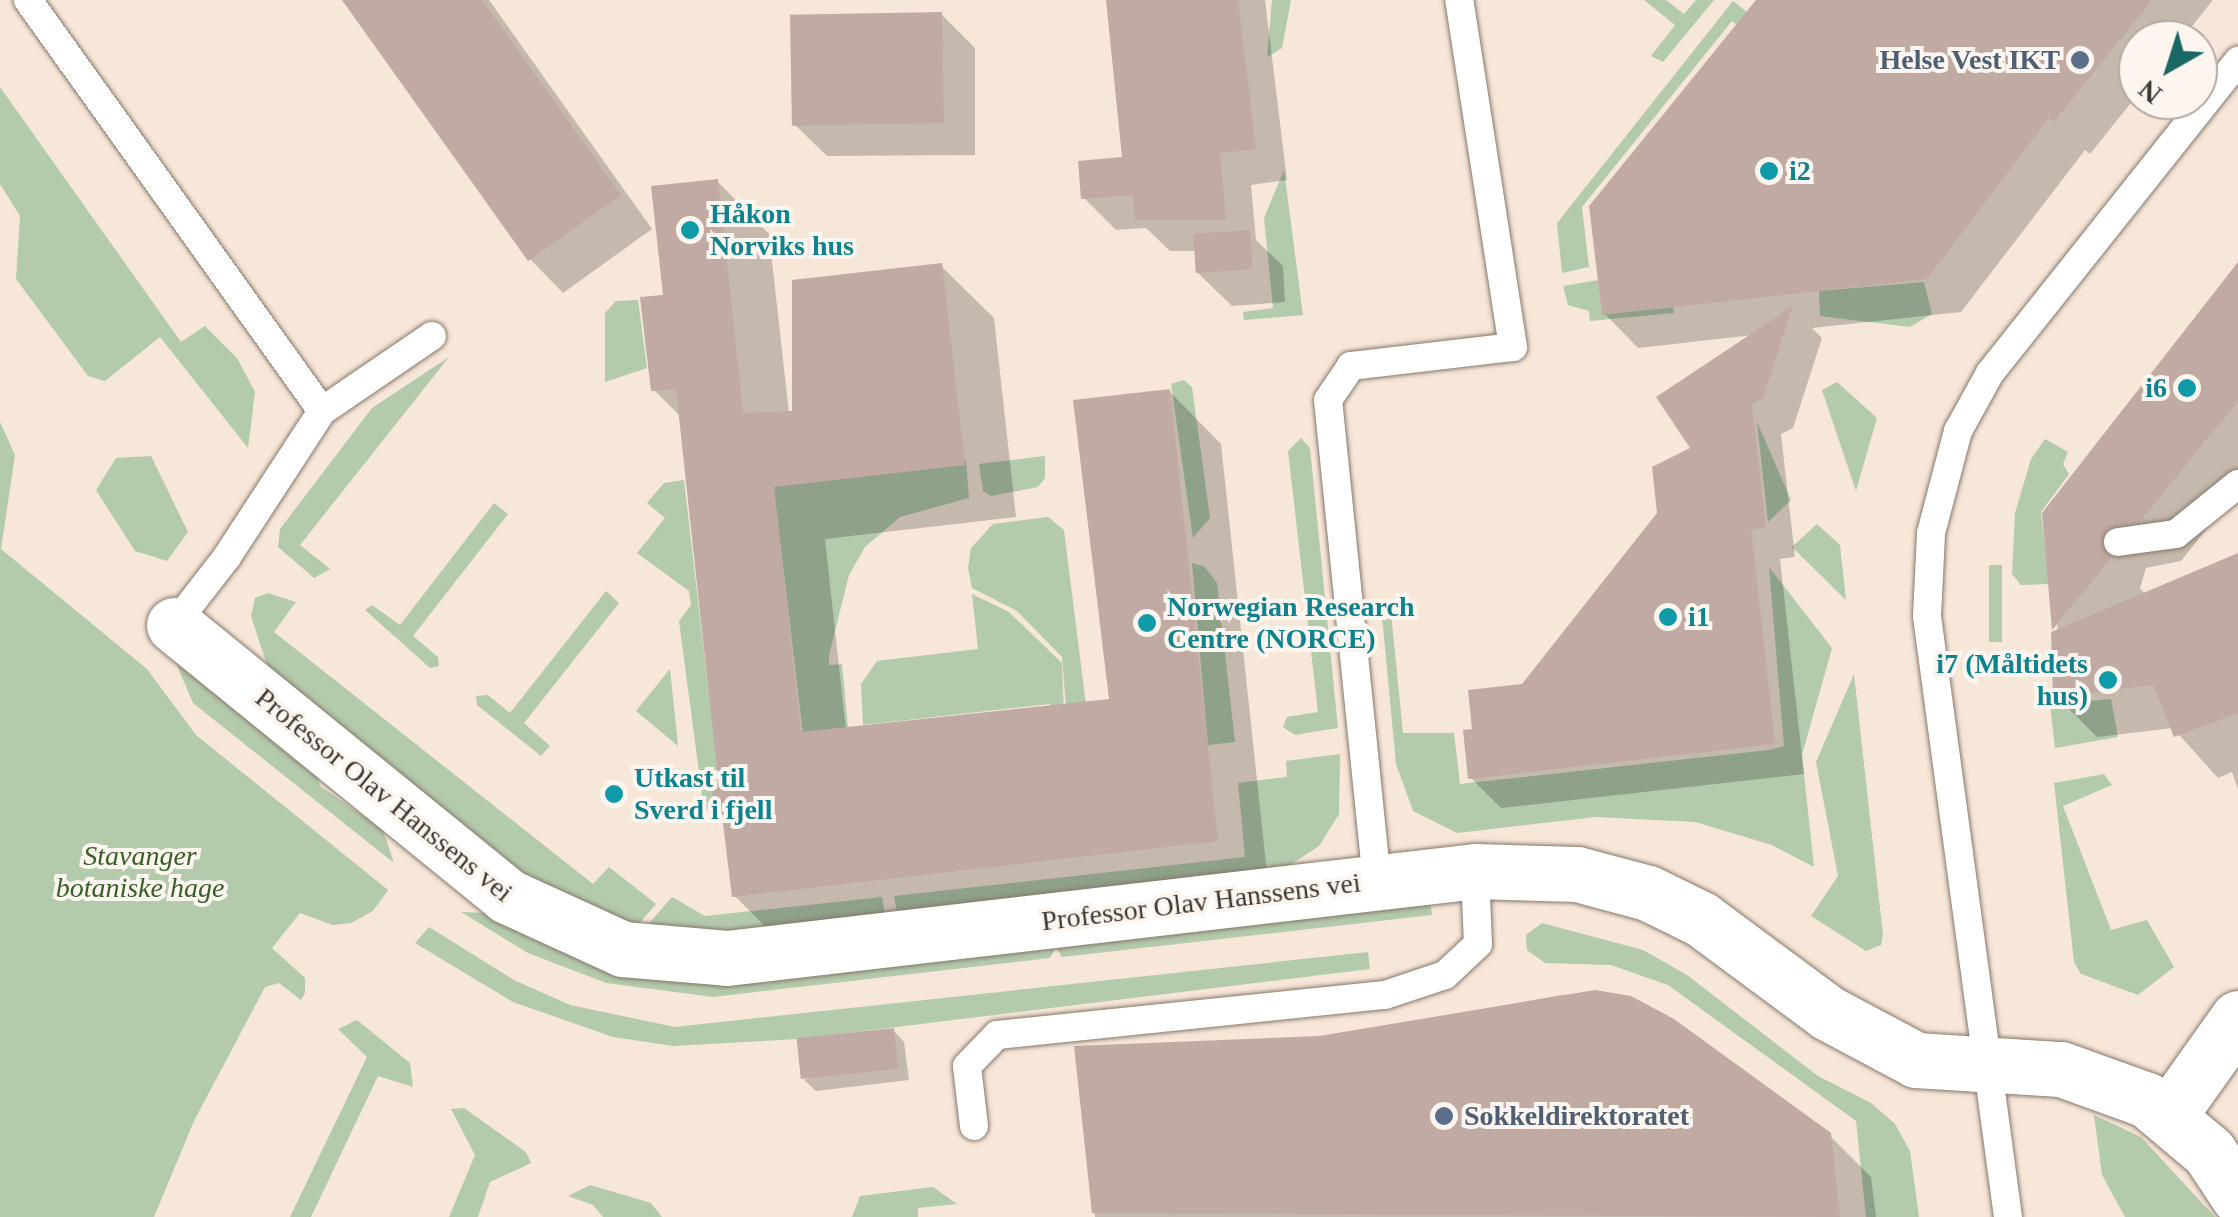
<!DOCTYPE html>
<html>
<head>
<meta charset="utf-8">
<style>
	body { margin:0 }
	#map { position:relative; width:2238px; height:1217px; overflow:hidden; background:#f7e7d8; font-family:"Times New Roman",serif }
	div>[style] { position:absolute }
	.green>* { inset:0; background:#b3caab; transform-origin:0 0 }
	.shadow>* { inset:0; background:#0003 }
	.building>* { inset:0; background:#c0aaa3; transform-origin:0 0 }
	.roads { filter:drop-shadow(0 0 2px #86786b) drop-shadow(0 0 2px #86786b) }
	.service>* { height:28px; margin:-14px; padding:0 14px; transform-origin:14px; border-radius:14px; background:#fff }
	.minor>* { height:55px; margin:-27.5px; padding:0 27.5px; transform-origin:27.5px; border-radius:27.5px; background:#fff }
	.dots>* { width:28px; height:28px; translate:-50% -50%; box-sizing:border-box; border:5px solid #fdf6f0; border-radius:50% }
	span { translate:-50% -50%; white-space:nowrap; text-align:center; line-height:1.15; -webkit-text-stroke:8px #fdf6f0; paint-order:stroke }
	.service-label { font-size:28px; color:#4e5e75; font-weight:700 }
	.right { translate:-100% -50%; text-align:right }
	.left { translate:0 -50%; text-align:left }
	.culture-label { font-size:28px; color:#0d838f; font-weight:700 }
	.street-label { font-size:28px; color:#3e3832 }
	.park-label { font-size:28px; color:#366025; font-style:italic }
	.north { position:absolute; left:2118px; top:20px; width:100px; height:100px; box-sizing:border-box; background:#fdf6f0; border:2px solid #b1aaa4; border-radius:50%; rotate:219deg; font-size:28px; font-weight:700; line-height:40px; text-align:center; color:#3e3832 }
	.north::after { content:''; display:block; margin:auto; width:35px; height:45px; background:#1a6763; clip-path:polygon(50% 0,100% 100%,50% 72%,0 100%) }
</style>
</head>
<body>
<div id="map">
	<div class="green">
		<i style="clip-path:polygon(1272px 0,1291px 0,1282px 48px,1267px 57px)"></i>
		<i style="clip-path:polygon(1644px 0,1666px 0,1684px 14px,1696px 0,1714px 0,1663px 62px,1651px 56px,1675px 25px)"></i>
		<i style="clip-path:polygon(1733px 1px,1832px 80px,1822px 93px,1732px 21px,1582px 207px,1589px 267px,1562px 273px,1557px 223px)"></i>
		<i style="clip-path:polygon(0 87px,181px 342px,205px 326px,237px 358px,255px 392px,248px 448px,160px 337px,105px 381px,88px 376px,16px 279px,20px 216px,0 184px)"></i>
		<i style="clip-path:polygon(1284px 170px,1303px 315px,1244px 320px,1243px 312px,1273px 308px,1264px 218px)"></i>
		<i style="clip-path:polygon(1598px 280px,1602px 314px,1673px 307px,1674px 313px,1590px 321px,1589px 311px,1568px 305px,1563px 286px)"></i>
		<i style="clip-path:polygon(1924px 282px,1932px 314px,1910px 327px,1820px 316px,1819px 291px)"></i>
		<i style="clip-path:polygon(638px 300px,647px 368px,605px 382px,605px 313px,616px 301px)"></i>
		<i style="clip-path:polygon(449px 357px,300px 545px,330px 569px,314px 578px,278px 547px,280px 529px,372px 408px)"></i>
		<i style="clip-path:polygon(1184px 380px,1192px 387px,1210px 518px,1193px 538px,1171px 384px)"></i>
		<i style="clip-path:polygon(1837px 382px,1877px 418px,1856px 491px,1822px 390px)"></i>
		<i style="clip-path:polygon(0 422px,15px 455px,1px 549px,147px 669px,196px 735px,388px 890px,373px 911px,351px 923px,333px 925px,300px 913px,272px 948px,305px 978px,305px 993px,301px 1000px,279px 983px,265px 987px,194px 1121px,154px 1217px,0 1217px)"></i>
		<i style="clip-path:polygon(1757px 422px,1791px 500px,1768px 522px)"></i>
		<i style="clip-path:polygon(1301px 438px,1310px 448px,1338px 728px,1295px 735px,1283px 727px,1287px 717px,1318px 712px,1288px 451px)"></i>
		<i style="clip-path:polygon(2045px 439px,2068px 452px,2063px 464px,2069px 474px,2041px 512px,2049px 584px,2021px 585px,2012px 574px,2015px 513px,2031px 459px)"></i>
		<i style="clip-path:polygon(151px 456px,188px 532px,167px 561px,135px 551px,96px 490px,116px 458px)"></i>
		<i style="clip-path:polygon(1045px 456px,1045px 478px,1038px 487px,991px 496px,983px 491px,979px 464px)"></i>
		<i style="clip-path:polygon(966px 460px,969px 498px,900px 517px,865px 547px,849px 575px,829px 655px,829px 665px,842px 664px,848px 728px,835px 728px,807px 768px,773px 481px)"></i>
		<i style="clip-path:polygon(684px 480px,719px 782px,714px 794px,722px 808px,704px 810px,679px 621px,691px 605px,689px 591px,637px 553px,665px 518px,647px 503px,664px 483px)"></i>
		<i style="clip-path:polygon(494px 503px,508px 514px,413px 636px,438px 657px,439px 666px,430px 668px,365px 610px,372px 605px,400px 625px)"></i>
		<i style="clip-path:polygon(1048px 517px,1064px 530px,1086px 705px,1066px 707px,1062px 657px,1017px 611px,972px 588px,968px 568px,971px 548px,993px 524px)"></i>
		<i style="clip-path:polygon(1817px 524px,1840px 545px,1846px 600px,1792px 547px)"></i>
		<i style="clip-path:polygon(1192px 563px,1205px 567px,1217px 583px,1235px 742px,1208px 745px)"></i>
		<i style="left:1989px;top:565px;width:13px;height:77px"></i>
		<i style="clip-path:polygon(1769px 567px,1832px 648px,1802px 755px,1814px 867px,1772px 845px,1695px 822px,1596px 817px,1457px 833px,1413px 811px,1396px 764px,1382px 616px,1391px 613px,1403px 733px,1454px 733px,1460px 784px,1769px 750px,1784px 746px)"></i>
		<i style="clip-path:polygon(606px 591px,619px 603px,524px 723px,550px 746px,541px 756px,477px 705px,476px 696px,488px 695px,510px 713px)"></i>
		<i style="clip-path:polygon(268px 593px,296px 602px,274px 632px,593px 884px,609px 867px,656px 904px,637px 926px,527px 879px,270px 674px,251px 616px,255px 598px)"></i>
		<i style="clip-path:polygon(972px 594px,1009px 612px,1062px 663px,1064px 715px,1053px 716px,1050px 704px,863px 725px,861px 684px,877px 661px,978px 649px)"></i>
		<i style="clip-path:polygon(176px 663px,318px 775px,320px 786px,383px 830px,394px 863px,193px 703px)"></i>
		<i style="clip-path:polygon(670px 669px,678px 746px,636px 711px)"></i>
		<i style="clip-path:polygon(1854px 674px,1883px 935px,1881px 945px,1866px 951px,1811px 916px,1838px 876px,1816px 762px)"></i>
		<i style="clip-path:polygon(2111px 699px,2118px 737px,2055px 748px,2050px 704px)"></i>
		<i style="clip-path:polygon(1340px 754px,1339px 814px,1319px 846px,1290px 865px,897px 913px,894px 896px,1245px 857px,1238px 783px,1287px 777px,1286px 761px)"></i>
		<i style="clip-path:polygon(2104px 774px,2112px 785px,2063px 806px,2111px 930px,2147px 920px,2174px 967px,2138px 995px,2081px 974px,2074px 962px,2054px 783px)"></i>
		<i style="clip-path:polygon(672px 897px,705px 916px,882px 897px,885px 914px,724px 931px,645px 928px)"></i>
		<i style="clip-path:polygon(1430px 901px,1432px 915px,1062px 957px,1056px 947px,1050px 958px,713px 997px,606px 983px,528px 953px,461px 912px,487px 913px,601px 966px)"></i>
		<i style="clip-path:polygon(1542px 923px,1643px 950px,1687px 975px,1818px 1076px,1871px 1103px,1895px 1124px,1910px 1151px,1919px 1217px,1866px 1217px,1856px 1121px,1668px 985px,1611px 965px,1545px 963px,1527px 950px,1526px 935px)"></i>
		<i style="clip-path:polygon(429px 927px,514px 980px,570px 1005px,675px 1027px,1368px 952px,1370px 969px,798px 1039px,673px 1046px,613px 1037px,513px 1002px,415px 943px)"></i>
		<i style="clip-path:polygon(357px 1020px,410px 1063px,413px 1087px,378px 1076px,311px 1217px,290px 1217px,367px 1057px,338px 1029px)"></i>
		<i style="clip-path:polygon(464px 1108px,526px 1152px,531px 1163px,490px 1182px,478px 1217px,449px 1217px,475px 1155px,451px 1109px)"></i>
		<i style="clip-path:polygon(2094px 1115px,2141px 1137px,2215px 1217px,2125px 1217px,2102px 1175px)"></i>
		<i style="clip-path:polygon(590px 1185px,651px 1203px,662px 1217px,603px 1217px,593px 1205px,568px 1196px)"></i>
		<i style="clip-path:polygon(933px 1187px,957px 1204px,918px 1208px,918px 1217px,852px 1217px,860px 1196px)"></i>
	</div>
	<div class="shadow">
		<i style="clip-path:polygon(345px 0,489px 0,652px 229px,563px 293px,530px 259px)"></i>
		<i style="clip-path:polygon(1107px 0,1265px 0,1287px 180px,1251px 185px,1256px 240px,1283px 266px,1285px 302px,1232px 306px,1198px 273px,1197px 251px,1170px 251px,1146px 228px,1116px 230px,1084px 198px,1125px 160px)"></i>
		<i style="clip-path:polygon(1759px 0,2213px 0,2181px 40px,2138px 40px,2138px 94px,2090px 154px,2085px 150px,1961px 312px,1812px 328px,1822px 338px,1793px 428px,1781px 434px,1795px 557px,1780px 559px,1804px 774px,1501px 808px,1471px 778px,1475px 731px,1523px 686px,1660px 514px,1754px 335px,1638px 348px,1604px 313px)"></i>
		<i style="clip-path:polygon(941px 14px,975px 48px,975px 155px,827px 156px,793px 123px)"></i>
		<i style="clip-path:polygon(717px 181px,769px 234px,789px 413px,941px 266px,994px 318px,1016px 517px,825px 539px,846px 730px,1112px 701px,1169px 391px,1221px 444px,1269px 892px,786px 948px,734px 895px,681px 417px,654px 390px,666px 297px)"></i>
		<i style="clip-path:polygon(2238px 269px,2238px 490px,2181px 561px,2146px 568px,2140px 588px,2146px 595px,2238px 555px,2238px 789px,2232px 772px,2218px 778px,2173px 728px,2097px 737px,2056px 696px,2058px 632px,2045px 513px)"></i>
		<i style="clip-path:polygon(1613px 994px,1829px 1135px,1871px 1177px,1876px 1217px,1095px 1217px,1077px 1049px,1320px 1038px,1562px 995px)"></i>
		<i style="clip-path:polygon(893px 1030px,904px 1042px,909px 1080px,816px 1091px,804px 1080px)"></i>
	</div>
	<div class="building">
		<i style="clip-path:polygon(342px 0,482px 0,621px 195px,528px 261px)"></i>
		<i style="clip-path:polygon(1106px 0,1238px 0,1256px 149px,1220px 153px,1226px 220px,1135px 220px,1133px 195px,1081px 199px,1078px 161px,1122px 157px)"></i>
		<i style="clip-path:polygon(1756px 0,2152px 0,2054px 122px,2049px 118px,1927px 279px,1602px 315px,1589px 206px)"></i>
		<i style="left:942px;top:12px;width:111px;height:152px;rotate:89deg"></i>
		<i style="clip-path:polygon(718px 179px,743px 413px,792px 411px,792px 280px,942px 263px,965px 465px,774px 487px,801px 732px,1109px 699px,1073px 400px,1170px 389px,1218px 841px,732px 897px,721px 807px,712px 794px,718px 780px,676px 389px,651px 391px,640px 297px,663px 295px,651px 186px)"></i>
		<i style="left:1250px;top:230px;width:39px;height:57px;rotate:86deg"></i>
		<i style="clip-path:polygon(2238px 262px,2238px 401px,2140px 521px,2107px 529px,2101px 545px,2111px 558px,2052px 630px,2042px 513px)"></i>
		<i style="clip-path:polygon(1793px 306px,1763px 398px,1752px 404px,1766px 527px,1751px 530px,1775px 744px,1468px 779px,1463px 730px,1472px 729px,1468px 690px,1522px 684px,1657px 513px,1652px 467px,1690px 448px,1656px 397px)"></i>
		<i style="clip-path:polygon(2238px 553px,2238px 713px,2174px 737px,2153px 685px,2053px 697px,2051px 632px)"></i>
		<i style="clip-path:polygon(1595px 990px,1631px 996px,1674px 1019px,1831px 1133px,1840px 1217px,1092px 1213px,1074px 1046px,1319px 1036px)"></i>
		<i style="left:894px;top:1028px;width:41px;height:98px;rotate:84deg"></i>
	</div>
	<div class="roads">
		<div class="service">
			<i style="left:28px;top:0;width:505px;rotate:54.42deg"></i>
			<i style="left:322px;top:411px;width:174px;rotate:123.1deg"></i>
			<i style="left:227px;top:557px;width:86px;rotate:127.9deg"></i>
			<i style="left:322px;top:411px;width:133px;rotate:-34.3deg"></i>
			<i style="left:2118px;top:542px;width:59px;rotate:-7.9deg"></i>
			<i style="left:2176px;top:534px;width:80px;rotate:-38.9deg"></i>
			<i style="left:1377px;top:882px;width:484px;rotate:-95.8deg"></i>
			<i style="left:1328px;top:400px;width:41px;rotate:-55.9deg"></i>
			<i style="left:1351px;top:366px;width:163px;rotate:-6.7deg"></i>
			<i style="left:1513px;top:347px;width:351px;rotate:-98.8deg"></i>
			<i style="left:974px;top:1126px;width:60px;rotate:-96.7deg"></i>
			<i style="left:967px;top:1066px;width:43px;rotate:-45.9deg"></i>
			<i style="left:997px;top:1035px;width:390px;rotate:-5.9deg"></i>
			<i style="left:1385px;top:995px;width:63px;rotate:-18.4deg"></i>
			<i style="left:1445px;top:975px;width:45px;rotate:-43.2deg"></i>
			<i style="left:1478px;top:944px;width:73px;rotate:-92.4deg"></i>
			<i style="left:2008px;top:1217px;width:606px;rotate:-97.68deg"></i>
			<i style="left:1927px;top:616px;width:83px;rotate:-87.2deg"></i>
			<i style="left:1931px;top:533px;width:106px;rotate:-75.2deg"></i>
			<i style="left:1958px;top:431px;width:66px;rotate:-61.1deg"></i>
			<i style="left:1990px;top:373px;width:399px;rotate:-51.5deg"></i>
		</div>
		<div class="minor">
			<i style="left:174px;top:625px;width:429px;rotate:39.1deg"></i>
			<i style="left:507px;top:896px;width:128px;rotate:24.6deg"></i>
			<i style="left:623px;top:949px;width:104px;rotate:4.9deg"></i>
			<i style="left:727px;top:958px;width:753px;rotate:-6.63deg"></i>
			<i style="left:1475px;top:871px;width:102px;rotate:1.7deg"></i>
			<i style="left:1577px;top:874px;width:73px;rotate:15deg"></i>
			<i style="left:1648px;top:893px;width:59px;rotate:26.1deg"></i>
			<i style="left:1701px;top:919px;width:158px;rotate:36.5deg"></i>
			<i style="left:1828px;top:1013px;width:100px;rotate:28.1deg"></i>
			<i style="left:1916px;top:1060px;width:145px;rotate:3.6deg"></i>
			<i style="left:2061px;top:1069px;width:91px;rotate:19.8deg"></i>
			<i style="left:2147px;top:1100px;width:81px;rotate:40deg"></i>
			<i style="left:2209px;top:1152px;width:53px;rotate:56.6deg"></i>
			<i style="left:2169px;top:1115px;width:119px;rotate:-54.6deg"></i>
		</div>
	</div>
	<div class="dots">
		<i style="left:2080px;top:60px;background:#5c6f8a"></i>
		<i style="left:1769px;top:171px;background:#0f9aa8"></i>
		<i style="left:690px;top:230px;background:#0f9aa8"></i>
		<i style="left:2187px;top:388px;background:#0f9aa8"></i>
		<i style="left:1668px;top:617px;background:#0f9aa8"></i>
		<i style="left:1147px;top:623px;background:#0f9aa8"></i>
		<i style="left:2108px;top:680px;background:#0f9aa8"></i>
		<i style="left:614px;top:794px;background:#0f9aa8"></i>
		<i style="left:1444px;top:1116px;background:#5c6f8a"></i>
	</div>
	<div class="service-label">
		<span class="right" style="left:2060px;top:60px">Helse Vest IKT</span>
		<span class="left" style="left:1464px;top:1116px">Sokkeldirektoratet</span>
	</div>
	<div class="culture-label">
		<span class="left" style="left:1789px;top:171px">i2</span>
		<span class="left" style="left:710px;top:230px">Håkon<br>Norviks hus</span>
		<span class="right" style="left:2167px;top:388px">i6</span>
		<span class="left" style="left:1167px;top:623px">Norwegian Research<br>Centre (NORCE)</span>
		<span class="left" style="left:1688px;top:617px">i1</span>
		<span class="right" style="left:2088px;top:680px">i7 (Måltidets<br>hus)</span>
		<span class="left" style="left:634px;top:794px">Utkast til<br>Sverd i fjell</span>
	</div>
	<div class="street-label">
		<span style="left:384px;top:795px;rotate:39deg">Professor Olav Hanssens vei</span>
		<span style="left:1201px;top:902px;rotate:-7deg">Professor Olav Hanssens vei</span>
	</div>
	<div class="park-label">
		<span style="left:140px;top:872px">Stavanger<br>botaniske hage</span>
	</div>
	<div class="north">N</div>
</div>
</body>
</html>
